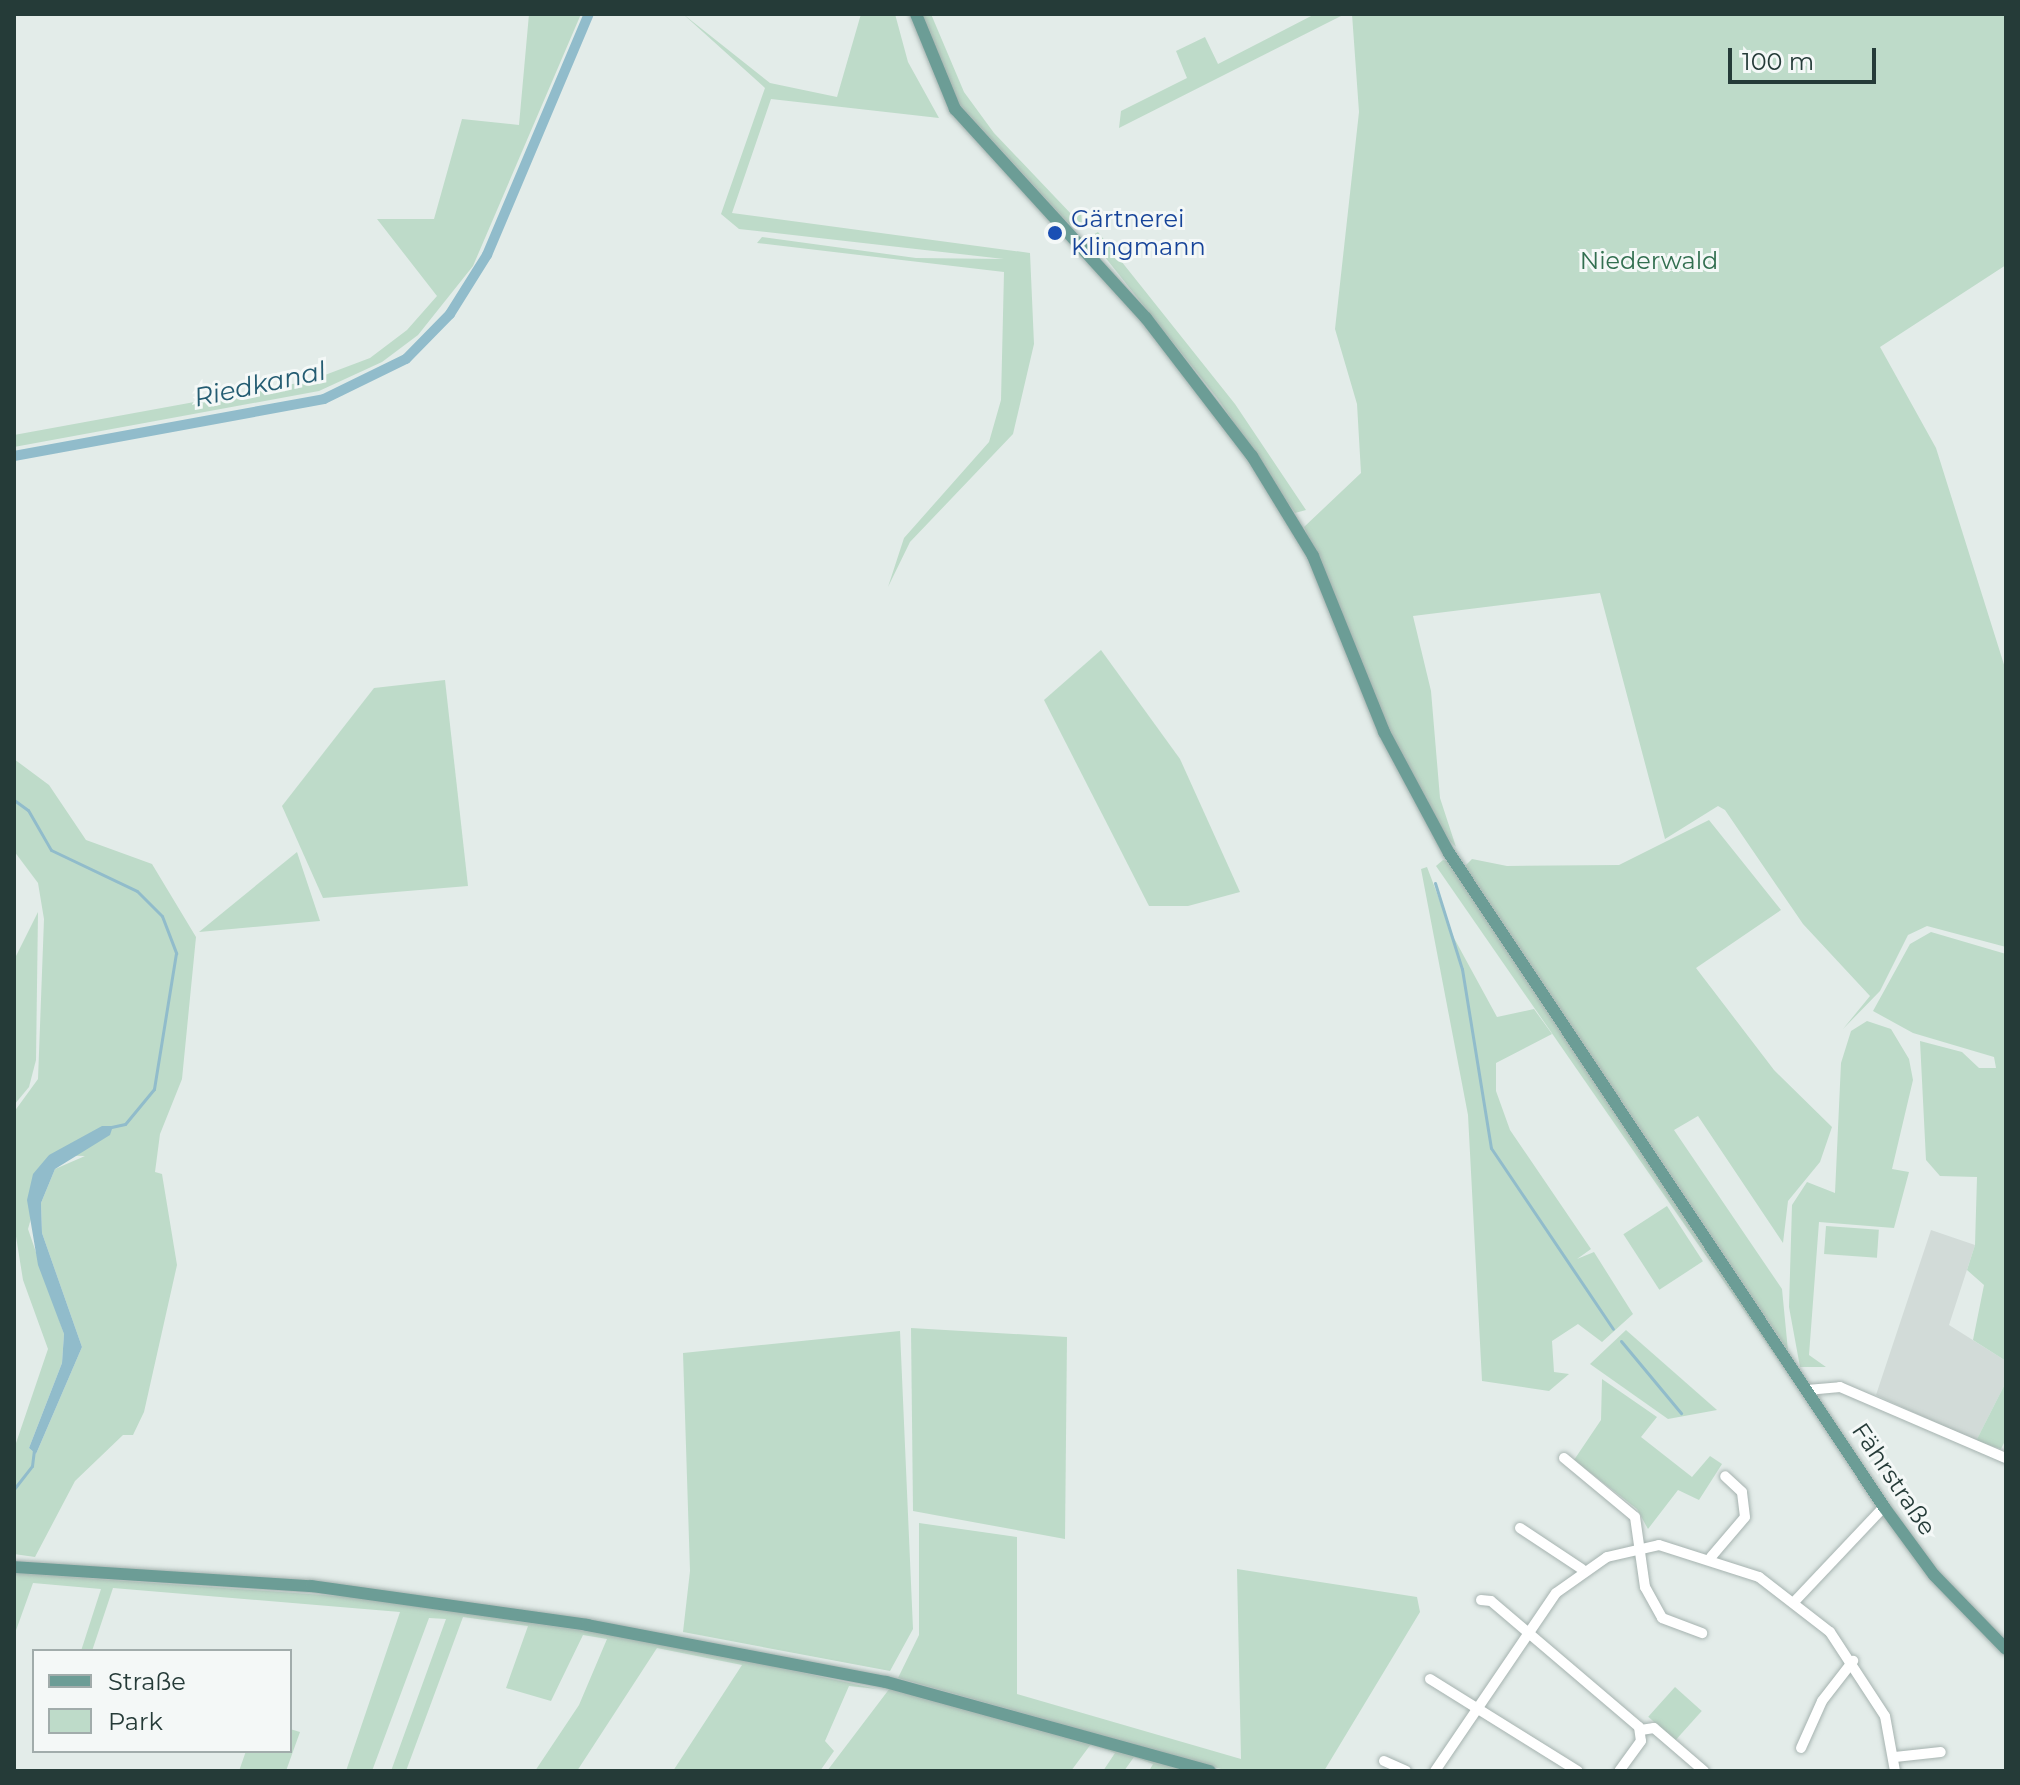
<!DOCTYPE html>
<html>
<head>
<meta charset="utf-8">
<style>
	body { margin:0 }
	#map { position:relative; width:2020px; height:1785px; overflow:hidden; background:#e3ece9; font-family:Montserrat,sans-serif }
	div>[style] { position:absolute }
	.built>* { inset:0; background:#d2dbd8 }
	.green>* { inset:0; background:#bedbc9; transform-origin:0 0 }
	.water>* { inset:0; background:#91bccb }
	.stream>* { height:3px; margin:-1.5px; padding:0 1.5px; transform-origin:1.5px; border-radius:1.5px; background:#91bccb }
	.canal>* { height:10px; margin:-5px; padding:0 5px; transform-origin:5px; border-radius:5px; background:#91bccb }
	.roads { filter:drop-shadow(0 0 2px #a6b3b0) drop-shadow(0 0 2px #a6b3b0) }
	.minor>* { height:10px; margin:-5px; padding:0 5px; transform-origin:5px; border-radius:5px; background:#fff }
	.major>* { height:12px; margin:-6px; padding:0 6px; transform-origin:6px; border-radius:6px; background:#6c9d96 }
	.dots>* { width:22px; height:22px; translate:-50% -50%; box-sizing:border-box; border:4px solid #f4f8f7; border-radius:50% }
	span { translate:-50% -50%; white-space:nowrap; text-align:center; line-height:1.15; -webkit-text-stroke:6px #f4f8f7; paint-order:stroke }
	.transit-label { font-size:24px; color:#164399 }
	.left { translate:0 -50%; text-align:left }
	.park-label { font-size:24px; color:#326f50 }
	.street-label { font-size:24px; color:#253b38 }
	.water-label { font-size:26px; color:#245c72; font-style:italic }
	.frame { position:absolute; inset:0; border:16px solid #253b38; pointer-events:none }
	.legend { position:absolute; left:32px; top:1649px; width:260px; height:104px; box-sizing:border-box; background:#f4f8f7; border:2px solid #a1acab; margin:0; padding:10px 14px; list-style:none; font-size:24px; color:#253b38 }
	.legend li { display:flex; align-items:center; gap:16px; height:40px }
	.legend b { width:40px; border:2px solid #a1acab }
	.scale { position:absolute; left:1728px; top:48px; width:148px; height:36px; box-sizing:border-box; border:4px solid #253b38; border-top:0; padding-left:10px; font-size:24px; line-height:28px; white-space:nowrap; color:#253b38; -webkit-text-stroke:6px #f4f8f7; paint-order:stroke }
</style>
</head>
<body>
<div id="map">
	<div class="built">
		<i style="clip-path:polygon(1931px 1230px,1975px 1245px,1949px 1325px,2006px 1361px,2006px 1382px,1976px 1441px,1876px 1395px)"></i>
	</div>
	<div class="green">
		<i style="clip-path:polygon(529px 14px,581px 14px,473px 266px,418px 335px,382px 362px,319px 391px,14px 447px,14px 435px,309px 381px,370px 358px,407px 330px,437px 296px,377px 219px,434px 219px,462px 119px,519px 125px)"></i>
		<i style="clip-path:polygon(683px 14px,770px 83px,837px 97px,861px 14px,895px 14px,908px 62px,939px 118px,771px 99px,732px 213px,1030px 253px,1034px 344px,1013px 434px,910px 542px,888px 587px,904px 538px,989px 442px,1001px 400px,1004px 272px,757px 243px,762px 237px,916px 258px,1004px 259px,739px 229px,721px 214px,765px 88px)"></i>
		<i style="clip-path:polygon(920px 14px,931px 14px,964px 92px,994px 133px,1074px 217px,1081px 211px,1082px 224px,1070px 225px,960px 105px)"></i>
		<i style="clip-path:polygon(1315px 14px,1343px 15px,1119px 128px,1121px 111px,1187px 78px,1176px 51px,1205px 37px,1218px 64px)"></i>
		<i style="clip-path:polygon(1352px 14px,2006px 14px,2006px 265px,1880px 347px,1936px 448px,2006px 671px,2006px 947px,1927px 926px,1908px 935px,1880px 991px,1843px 1029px,1870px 996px,1803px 924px,1725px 810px,1718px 806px,1665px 839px,1600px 593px,1413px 616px,1431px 691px,1440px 798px,1456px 847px,1450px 841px,1402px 762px,1304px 527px,1361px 473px,1357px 404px,1335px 329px,1359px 112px)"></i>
		<i style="clip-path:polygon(1098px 232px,1235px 404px,1306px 510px,1295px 513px,1218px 399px,1089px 237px)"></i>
		<i style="clip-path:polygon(1101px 650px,1180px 759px,1240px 892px,1188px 906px,1149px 906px,1044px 700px)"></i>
		<i style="clip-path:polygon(445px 680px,468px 886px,323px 898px,282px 806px,374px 688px)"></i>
		<i style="clip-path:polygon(evenodd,14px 759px,49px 785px,86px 840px,152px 864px,196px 937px,182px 1079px,160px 1134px,155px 1172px,162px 1174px,177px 1265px,144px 1412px,133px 1435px,123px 1435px,75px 1481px,35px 1557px,14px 1554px,14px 1449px,48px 1349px,23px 1280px,14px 1224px,14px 1112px,38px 1079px,44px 919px,38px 883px,14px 851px,14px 759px,49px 1155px,85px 1156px,55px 1169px,41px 1203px,42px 1233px,82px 1347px,36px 1454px,29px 1448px,62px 1363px,64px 1334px,28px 1229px,49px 1155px)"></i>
		<i style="clip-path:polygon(1709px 820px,1781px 910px,1696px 968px,1774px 1070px,1832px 1127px,1820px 1162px,1788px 1201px,1783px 1243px,1698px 1116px,1674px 1130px,1782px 1289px,1788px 1351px,1465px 866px,1472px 859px,1507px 866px,1619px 865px)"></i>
		<i style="clip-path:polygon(297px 852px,320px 921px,199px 932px)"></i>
		<i style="clip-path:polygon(1443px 860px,1447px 861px,1797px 1387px,1436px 866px)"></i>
		<i style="clip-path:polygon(1427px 867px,1454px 938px,1497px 1017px,1534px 1009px,1552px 1034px,1496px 1063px,1496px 1091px,1510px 1130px,1591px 1249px,1577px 1259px,1594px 1252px,1633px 1314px,1602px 1342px,1578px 1324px,1552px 1341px,1554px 1372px,1569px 1374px,1549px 1391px,1482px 1381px,1468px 1115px,1421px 869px)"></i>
		<i style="clip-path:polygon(38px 912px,36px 1060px,29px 1087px,14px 1105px,14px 960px)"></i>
		<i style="clip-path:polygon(1931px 932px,2006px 954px,2006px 1361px,1973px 1340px,1984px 1285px,1967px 1270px,1975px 1245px,1977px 1177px,1940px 1176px,1926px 1160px,1920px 1041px,1962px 1052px,1979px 1068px,1996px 1068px,1994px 1057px,1913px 1033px,1873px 1011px,1910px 944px)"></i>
		<i style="clip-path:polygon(1867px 1021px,1891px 1029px,1909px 1059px,1913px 1080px,1892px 1169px,1909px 1172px,1894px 1228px,1819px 1222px,1809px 1355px,1826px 1367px,1800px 1367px,1789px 1307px,1792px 1205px,1807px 1182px,1835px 1193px,1841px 1063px,1851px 1031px)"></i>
		<i style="left:1667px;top:1206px;width:66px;height:52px;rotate:57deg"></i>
		<i style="left:1826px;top:1226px;width:53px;height:28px;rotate:4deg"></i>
		<i style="clip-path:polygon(911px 1328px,1067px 1337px,1065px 1539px,913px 1511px)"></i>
		<i style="clip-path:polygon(1626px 1330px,1717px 1410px,1668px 1419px,1590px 1364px)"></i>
		<i style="clip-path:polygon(900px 1331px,913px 1629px,890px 1671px,683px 1632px,690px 1571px,683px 1353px)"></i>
		<i style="clip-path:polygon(1602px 1379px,1657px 1417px,1641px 1437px,1692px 1477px,1710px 1456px,1722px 1464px,1699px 1500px,1678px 1490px,1648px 1529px,1637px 1509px,1574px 1460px,1601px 1420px)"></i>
		<i style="clip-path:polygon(2006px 1382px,2006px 1439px,2001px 1449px,1976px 1441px)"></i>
		<i style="clip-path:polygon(919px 1523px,1017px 1537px,1017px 1694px,1241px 1759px,1237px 1569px,1417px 1597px,1420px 1612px,1324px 1771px,1228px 1771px,898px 1678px,919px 1635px)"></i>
		<i style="clip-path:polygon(14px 1573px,351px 1597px,662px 1642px,877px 1689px,849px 1686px,825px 1741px,834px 1751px,820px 1771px,673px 1771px,742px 1665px,657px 1648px,577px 1771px,535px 1771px,579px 1705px,607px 1639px,583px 1635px,551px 1701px,506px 1688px,528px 1626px,463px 1617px,406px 1771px,391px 1771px,446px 1619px,429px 1618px,372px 1771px,346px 1771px,400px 1612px,113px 1588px,92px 1651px,81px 1651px,101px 1589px,33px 1583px,14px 1636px)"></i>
		<i style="left:1675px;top:1687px;width:36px;height:40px;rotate:42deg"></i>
		<i style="clip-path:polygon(890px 1688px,1193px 1771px,1149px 1771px,1153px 1764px,1134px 1757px,1124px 1771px,1103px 1771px,1115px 1753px,1091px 1744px,1071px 1771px,827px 1771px)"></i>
		<i style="clip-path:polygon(290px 1729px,300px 1732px,286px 1771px,239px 1771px,246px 1751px,290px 1751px)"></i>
	</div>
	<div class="water">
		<i style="clip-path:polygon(102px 1126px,113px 1126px,110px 1135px,55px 1169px,41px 1203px,42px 1233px,82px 1347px,36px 1454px,29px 1448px,62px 1363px,64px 1334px,38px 1265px,27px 1200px,33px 1174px,49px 1155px)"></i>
	</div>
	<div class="stream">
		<i style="left:14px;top:800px;width:17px;rotate:36deg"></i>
		<i style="left:28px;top:810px;width:46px;rotate:60.1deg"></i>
		<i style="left:51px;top:850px;width:95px;rotate:25.5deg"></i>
		<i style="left:137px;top:891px;width:35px;rotate:45deg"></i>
		<i style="left:162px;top:916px;width:40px;rotate:69deg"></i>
		<i style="left:176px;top:953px;width:138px;rotate:99.2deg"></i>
		<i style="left:154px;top:1089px;width:45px;rotate:129.6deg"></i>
		<i style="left:125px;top:1124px;width:14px;rotate:168deg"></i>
		<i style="left:1435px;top:883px;width:90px;rotate:72.6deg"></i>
		<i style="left:1462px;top:969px;width:181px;rotate:80.8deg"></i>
		<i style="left:1491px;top:1148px;width:218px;rotate:56deg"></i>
		<i style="left:1621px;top:1341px;width:94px;rotate:50.2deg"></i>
		<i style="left:14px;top:1489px;width:29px;rotate:-52deg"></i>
		<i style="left:32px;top:1466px;width:16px;rotate:-83deg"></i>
	</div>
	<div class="canal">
		<i style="left:14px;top:456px;width:315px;rotate:-10.4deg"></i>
		<i style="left:324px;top:399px;width:91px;rotate:-26deg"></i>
		<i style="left:406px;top:359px;width:63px;rotate:-45.6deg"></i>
		<i style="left:450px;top:314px;width:70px;rotate:-57.9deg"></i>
		<i style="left:487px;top:255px;width:262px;rotate:-67.1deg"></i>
	</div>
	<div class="roads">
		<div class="minor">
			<i style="left:1807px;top:1390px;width:33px;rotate:-5deg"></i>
			<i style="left:1840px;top:1387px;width:181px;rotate:23.2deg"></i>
			<i style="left:1564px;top:1458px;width:92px;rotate:39.7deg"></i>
			<i style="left:1635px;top:1517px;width:71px;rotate:81.9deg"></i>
			<i style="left:1645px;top:1587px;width:35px;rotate:61deg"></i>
			<i style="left:1662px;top:1618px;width:43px;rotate:20.6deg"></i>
			<i style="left:1520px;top:1528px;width:74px;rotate:33.5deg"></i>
			<i style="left:1711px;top:1557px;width:52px;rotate:-49.6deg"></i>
			<i style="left:1745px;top:1517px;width:25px;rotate:-97deg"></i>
			<i style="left:1742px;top:1492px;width:23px;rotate:-137deg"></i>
			<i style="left:1481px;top:1600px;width:10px;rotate:6deg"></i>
			<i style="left:1491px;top:1601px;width:194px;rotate:40.4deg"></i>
			<i style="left:1639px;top:1727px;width:14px;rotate:82deg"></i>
			<i style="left:1641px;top:1741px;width:37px;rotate:126deg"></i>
			<i style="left:1795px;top:1601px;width:129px;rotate:-46.6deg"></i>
			<i style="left:1430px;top:1679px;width:174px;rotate:31.9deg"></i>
			<i style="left:1641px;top:1730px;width:13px;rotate:-9deg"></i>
			<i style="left:1654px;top:1728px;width:66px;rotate:40.7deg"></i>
			<i style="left:1801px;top:1748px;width:51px;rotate:-65.9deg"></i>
			<i style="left:1822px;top:1701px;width:51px;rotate:-52.2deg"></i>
			<i style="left:1895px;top:1757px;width:46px;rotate:-6.2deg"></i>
			<i style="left:1384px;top:1761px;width:24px;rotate:24deg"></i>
			<i style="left:1435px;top:1771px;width:215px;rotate:-55.8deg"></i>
			<i style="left:1556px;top:1593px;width:62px;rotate:-35.2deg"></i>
			<i style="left:1607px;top:1557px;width:53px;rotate:-13deg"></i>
			<i style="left:1659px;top:1545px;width:105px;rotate:17.7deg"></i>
			<i style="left:1759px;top:1577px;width:90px;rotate:37.8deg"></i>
			<i style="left:1830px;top:1632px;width:100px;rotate:56.8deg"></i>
			<i style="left:1885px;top:1716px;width:56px;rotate:79.7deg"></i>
		</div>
		<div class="major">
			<i style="left:916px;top:14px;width:103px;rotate:67.7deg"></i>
			<i style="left:955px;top:109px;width:283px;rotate:47.6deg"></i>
			<i style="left:1146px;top:318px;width:174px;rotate:52.5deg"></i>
			<i style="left:1252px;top:456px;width:117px;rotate:58.6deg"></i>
			<i style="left:1313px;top:556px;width:190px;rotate:68deg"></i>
			<i style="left:1384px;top:732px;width:137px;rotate:61.8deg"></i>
			<i style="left:1449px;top:853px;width:785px;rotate:56.37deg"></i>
			<i style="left:1884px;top:1507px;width:84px;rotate:53.7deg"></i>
			<i style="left:1934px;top:1575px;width:103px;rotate:45.8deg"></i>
			<i style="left:14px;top:1567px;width:298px;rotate:3.7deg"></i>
			<i style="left:311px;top:1586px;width:279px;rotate:8deg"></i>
			<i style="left:587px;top:1625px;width:304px;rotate:10.8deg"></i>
			<i style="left:886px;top:1682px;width:336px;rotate:15.4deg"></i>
		</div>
	</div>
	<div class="dots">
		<i style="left:1055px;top:233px;background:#1a4fb4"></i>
	</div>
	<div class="transit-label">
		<span class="left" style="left:1071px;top:233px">Gärtnerei<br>Klingmann</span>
	</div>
	<div class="park-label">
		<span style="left:1649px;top:261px">Niederwald</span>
	</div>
	<div class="street-label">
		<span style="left:1894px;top:1479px;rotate:56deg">Fährstraße</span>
	</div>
	<div class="water-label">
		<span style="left:260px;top:385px;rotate:-12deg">Riedkanal</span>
	</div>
	<div class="frame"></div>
	<ul class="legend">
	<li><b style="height:10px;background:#6c9d96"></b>Straße</li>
	<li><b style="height:22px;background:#bedbc9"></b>Park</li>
	</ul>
	<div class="scale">100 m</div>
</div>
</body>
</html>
